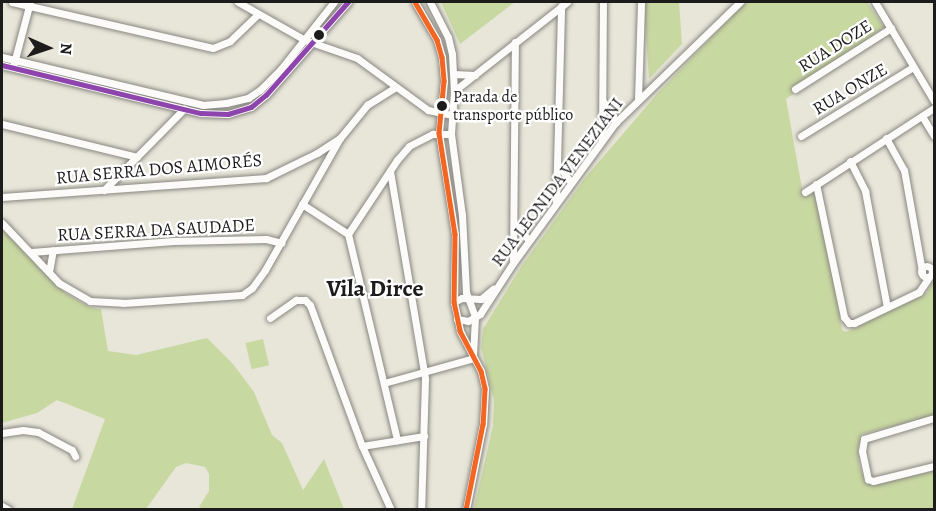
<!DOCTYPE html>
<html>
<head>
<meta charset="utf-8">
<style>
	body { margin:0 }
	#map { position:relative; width:936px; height:511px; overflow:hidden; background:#e8e6d9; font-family:Alegreya,serif }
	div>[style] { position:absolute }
	.green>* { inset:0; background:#c8d8a1; transform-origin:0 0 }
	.roads { filter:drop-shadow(0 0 2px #888781) drop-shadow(0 0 2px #888781) }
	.minor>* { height:7px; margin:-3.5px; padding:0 3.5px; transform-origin:3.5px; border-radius:3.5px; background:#fcfbf9 }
	.minor>.ring { margin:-3.5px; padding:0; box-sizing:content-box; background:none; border:7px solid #fcfbf9; border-radius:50% }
	.bus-1>* { height:4.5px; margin:-2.25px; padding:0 2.25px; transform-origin:2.25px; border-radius:2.25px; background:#f26522 }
	.bus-2>* { height:4.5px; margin:-2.25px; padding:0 2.25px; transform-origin:2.25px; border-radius:2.25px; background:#8e44ad }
	.dots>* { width:16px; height:16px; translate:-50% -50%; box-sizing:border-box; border:3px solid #fff; border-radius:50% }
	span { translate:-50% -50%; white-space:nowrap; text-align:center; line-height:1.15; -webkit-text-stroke:4.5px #fff; paint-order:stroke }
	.bus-label { font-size:16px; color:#1c1c1c }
	.left { translate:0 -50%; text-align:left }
	.street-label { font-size:18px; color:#1c1c1c }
	.district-label { font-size:24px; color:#1c1c1c; font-weight:700 }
	.frame { position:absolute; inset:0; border:3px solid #1c1c1c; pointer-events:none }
	.north { position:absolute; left:18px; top:18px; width:60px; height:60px; -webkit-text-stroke:4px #fff; paint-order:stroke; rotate:93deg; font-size:16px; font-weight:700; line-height:24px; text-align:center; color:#1c1c1c }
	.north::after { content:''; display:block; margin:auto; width:21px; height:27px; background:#1c1c1c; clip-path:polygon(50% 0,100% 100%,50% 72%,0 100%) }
</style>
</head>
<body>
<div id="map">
	<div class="green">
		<i style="clip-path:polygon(441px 2px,515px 2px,460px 44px)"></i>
		<i style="clip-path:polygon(644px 2px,679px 2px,682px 44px,649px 79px)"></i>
		<i style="clip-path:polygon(746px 2px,867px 2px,884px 27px,786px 99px,803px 194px,819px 195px,842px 330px,846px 332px,927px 293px,934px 278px,934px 416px,862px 434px,858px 448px,859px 465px,865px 481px,874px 484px,934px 471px,934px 509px,474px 508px,493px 426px,494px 400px,481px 348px,483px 329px,521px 267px,585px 178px,657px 94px)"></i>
		<i style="clip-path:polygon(2px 229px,65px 293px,89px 307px,101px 309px,108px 351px,136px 355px,207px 338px,233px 364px,254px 392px,272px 435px,282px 443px,303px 490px,324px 459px,344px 509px,203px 509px,199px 507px,209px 491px,209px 474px,205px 467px,186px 463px,176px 467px,146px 509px,72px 509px,105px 419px,57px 400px,37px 413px,2px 423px)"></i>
		<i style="left:263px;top:339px;width:27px;height:18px;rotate:77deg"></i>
	</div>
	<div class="roads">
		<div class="minor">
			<i style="left:12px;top:2px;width:206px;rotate:12.9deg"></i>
			<i style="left:213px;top:48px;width:18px;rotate:-22deg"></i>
			<i style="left:230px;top:41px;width:39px;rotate:-44deg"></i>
			<i style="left:238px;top:2px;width:77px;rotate:29.6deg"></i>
			<i style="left:305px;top:40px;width:55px;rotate:19.1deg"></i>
			<i style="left:357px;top:58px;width:88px;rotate:36.2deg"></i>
			<i style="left:428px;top:110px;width:25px;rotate:12deg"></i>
			<i style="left:415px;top:2px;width:44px;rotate:59.9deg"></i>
			<i style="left:437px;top:40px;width:18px;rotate:74deg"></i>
			<i style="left:442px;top:57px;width:24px;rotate:85deg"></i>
			<i style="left:444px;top:81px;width:52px;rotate:95.5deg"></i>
			<i style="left:439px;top:133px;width:102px;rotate:81deg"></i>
			<i style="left:455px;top:234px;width:68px;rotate:90.8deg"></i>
			<i style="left:454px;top:302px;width:30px;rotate:78deg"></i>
			<i style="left:460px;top:331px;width:45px;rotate:62.3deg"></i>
			<i style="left:481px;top:371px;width:18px;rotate:77deg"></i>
			<i style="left:485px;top:389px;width:35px;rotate:93deg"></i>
			<i style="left:483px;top:424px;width:88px;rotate:101.2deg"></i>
			<i style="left:430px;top:2px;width:39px;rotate:63deg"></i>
			<i style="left:448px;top:37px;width:17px;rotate:77deg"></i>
			<i style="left:452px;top:54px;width:37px;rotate:87deg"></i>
			<i style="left:454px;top:91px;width:43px;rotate:94deg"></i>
			<i style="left:451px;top:134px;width:82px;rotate:82.3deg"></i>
			<i style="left:462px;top:215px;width:77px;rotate:87deg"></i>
			<i style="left:466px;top:292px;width:27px;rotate:70deg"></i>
			<i style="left:475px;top:317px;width:39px;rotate:93deg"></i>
			<i style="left:875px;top:2px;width:115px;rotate:59.2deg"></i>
			<i style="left:2px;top:57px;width:207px;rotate:13.4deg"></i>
			<i style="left:203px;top:105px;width:23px;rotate:-5deg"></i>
			<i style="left:226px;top:103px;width:23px;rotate:-13deg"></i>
			<i style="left:248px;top:98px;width:14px;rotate:-34deg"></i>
			<i style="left:260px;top:90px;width:30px;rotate:-45deg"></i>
			<i style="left:281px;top:69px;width:85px;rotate:-51.7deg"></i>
			<i style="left:14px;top:63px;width:63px;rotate:-75.3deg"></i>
			<i style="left:2px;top:65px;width:205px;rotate:13.6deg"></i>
			<i style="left:201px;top:113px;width:27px;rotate:2deg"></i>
			<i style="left:228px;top:114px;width:24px;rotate:-17deg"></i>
			<i style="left:251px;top:107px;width:19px;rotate:-39deg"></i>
			<i style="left:266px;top:95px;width:124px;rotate:-48.6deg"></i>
			<i style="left:454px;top:74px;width:21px;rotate:3deg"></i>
			<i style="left:795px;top:89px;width:114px;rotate:-32.4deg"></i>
			<i style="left:454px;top:91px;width:144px;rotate:-38.2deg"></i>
			<i style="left:638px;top:99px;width:97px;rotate:-88.2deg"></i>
			<i style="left:603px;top:101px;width:25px;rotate:58deg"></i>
			<i style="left:922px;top:116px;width:23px;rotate:59deg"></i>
			<i style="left:2px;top:124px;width:139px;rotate:13.7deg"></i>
			<i style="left:801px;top:136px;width:132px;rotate:-31.6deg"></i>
			<i style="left:886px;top:138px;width:37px;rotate:61deg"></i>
			<i style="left:904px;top:170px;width:103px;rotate:79.9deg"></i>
			<i style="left:602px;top:140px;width:138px;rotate:-89.6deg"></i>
			<i style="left:850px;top:161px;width:34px;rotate:63deg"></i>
			<i style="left:865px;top:191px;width:118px;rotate:79.3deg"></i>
			<i style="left:558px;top:165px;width:21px;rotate:53deg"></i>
			<i style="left:390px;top:171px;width:211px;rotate:80.4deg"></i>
			<i style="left:425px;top:379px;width:131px;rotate:91.7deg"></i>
			<i style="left:816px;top:184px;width:136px;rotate:78.1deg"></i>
			<i style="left:844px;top:317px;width:8px;rotate:50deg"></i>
			<i style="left:849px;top:323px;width:5px"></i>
			<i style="left:854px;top:323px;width:72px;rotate:-25.5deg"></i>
			<i style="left:919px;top:292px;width:18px;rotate:-56deg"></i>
			<i style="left:104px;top:190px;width:114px;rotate:-45.4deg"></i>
			<i style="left:805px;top:192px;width:154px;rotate:-33.1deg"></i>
			<i style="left:2px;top:197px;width:265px;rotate:-4.1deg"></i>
			<i style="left:266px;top:178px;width:57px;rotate:-26.1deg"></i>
			<i style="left:317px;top:153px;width:27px;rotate:-33deg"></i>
			<i style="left:340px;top:138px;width:43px;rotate:-50.7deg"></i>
			<i style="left:367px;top:105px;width:34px;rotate:-32deg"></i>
			<i style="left:556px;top:202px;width:196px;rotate:-88.5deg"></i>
			<i style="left:302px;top:204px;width:55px;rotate:33.1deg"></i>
			<i style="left:2px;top:223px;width:83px;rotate:46.5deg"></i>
			<i style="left:59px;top:283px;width:36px;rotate:30deg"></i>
			<i style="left:90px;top:301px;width:33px;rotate:3deg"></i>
			<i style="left:123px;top:303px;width:119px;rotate:-3.8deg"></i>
			<i style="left:242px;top:295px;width:12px;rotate:-35deg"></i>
			<i style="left:252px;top:288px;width:22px;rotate:-54deg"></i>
			<i style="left:265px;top:270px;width:152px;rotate:-60.4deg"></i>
			<i style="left:514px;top:224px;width:22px;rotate:47deg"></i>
			<i style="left:348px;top:234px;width:212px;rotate:76.6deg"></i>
			<i style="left:348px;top:234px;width:89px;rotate:-56.5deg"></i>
			<i style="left:397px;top:160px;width:18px;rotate:-49deg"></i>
			<i style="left:409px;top:146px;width:27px;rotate:-27deg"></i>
			<i style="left:433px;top:134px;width:18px"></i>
			<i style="left:31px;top:252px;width:143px;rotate:-4.4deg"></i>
			<i style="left:174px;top:241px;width:92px;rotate:-1.2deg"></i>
			<i style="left:266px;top:239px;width:16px;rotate:14deg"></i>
			<i style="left:513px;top:262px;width:220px;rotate:-89.5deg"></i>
			<i class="ring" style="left:921.5px;top:266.5px;width:4px;height:4px"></i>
			<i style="left:49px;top:272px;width:22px;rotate:-80deg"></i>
			<i style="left:454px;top:302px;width:9px;rotate:-27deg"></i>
			<i style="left:462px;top:298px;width:19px;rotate:3deg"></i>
			<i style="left:481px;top:299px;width:16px;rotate:-40deg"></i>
			<i style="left:270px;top:318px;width:32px;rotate:-35deg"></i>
			<i style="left:296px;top:300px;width:9px"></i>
			<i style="left:305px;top:300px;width:7px;rotate:45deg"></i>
			<i style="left:310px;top:305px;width:150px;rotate:69.8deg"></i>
			<i style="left:362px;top:446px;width:70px;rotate:65.6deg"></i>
			<i style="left:457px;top:319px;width:11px;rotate:10deg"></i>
			<i style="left:468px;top:321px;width:14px;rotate:-30deg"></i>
			<i style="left:480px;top:314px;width:61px;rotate:-57.1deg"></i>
			<i style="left:513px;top:263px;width:175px;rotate:-53.9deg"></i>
			<i style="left:616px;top:122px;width:173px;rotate:-44.1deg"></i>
			<i style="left:384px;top:383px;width:93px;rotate:-15.5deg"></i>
			<i style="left:934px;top:418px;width:73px;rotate:163.3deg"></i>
			<i style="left:864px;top:439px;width:12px;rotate:99deg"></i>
			<i style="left:862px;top:451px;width:29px;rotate:78deg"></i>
			<i style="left:868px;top:479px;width:5px;rotate:22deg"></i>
			<i style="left:873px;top:481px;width:63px;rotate:-13.8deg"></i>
			<i style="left:2px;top:433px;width:21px;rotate:-8deg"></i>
			<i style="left:23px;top:430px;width:15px;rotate:8deg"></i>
			<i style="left:38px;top:432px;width:38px;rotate:28deg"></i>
			<i style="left:72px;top:450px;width:7px;rotate:63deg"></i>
			<i style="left:362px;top:446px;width:63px;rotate:-9.2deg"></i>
			<i style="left:2px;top:506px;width:8px;rotate:30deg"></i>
		</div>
	</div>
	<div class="bus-1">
		<i style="left:415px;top:2px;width:44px;rotate:59.9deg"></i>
		<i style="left:437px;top:40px;width:18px;rotate:74deg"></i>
		<i style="left:442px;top:57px;width:24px;rotate:85deg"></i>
		<i style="left:444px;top:81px;width:52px;rotate:95.5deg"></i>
		<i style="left:439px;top:133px;width:102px;rotate:81deg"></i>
		<i style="left:455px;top:234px;width:68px;rotate:90.8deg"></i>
		<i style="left:454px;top:302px;width:30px;rotate:78deg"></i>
		<i style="left:460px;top:331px;width:45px;rotate:62.3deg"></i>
		<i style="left:481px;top:371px;width:18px;rotate:77deg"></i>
		<i style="left:485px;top:389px;width:35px;rotate:93deg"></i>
		<i style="left:483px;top:424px;width:88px;rotate:101.2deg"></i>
	</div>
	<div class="bus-2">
		<i style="left:2px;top:65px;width:205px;rotate:13.6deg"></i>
		<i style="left:201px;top:113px;width:27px;rotate:2deg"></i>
		<i style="left:228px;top:114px;width:24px;rotate:-17deg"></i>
		<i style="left:251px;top:107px;width:19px;rotate:-39deg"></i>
		<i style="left:266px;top:95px;width:124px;rotate:-48.6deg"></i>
	</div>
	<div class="dots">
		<i style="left:319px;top:35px;background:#1c1c1c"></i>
		<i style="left:442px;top:106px;background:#1c1c1c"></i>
	</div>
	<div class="bus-label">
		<span class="left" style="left:453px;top:106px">Parada de<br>transporte público</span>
	</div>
	<div class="street-label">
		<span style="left:835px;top:46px;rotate:-32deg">RUA DOZE</span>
		<span style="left:850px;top:89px;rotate:-31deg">RUA ONZE</span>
		<span style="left:159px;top:169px;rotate:-5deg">RUA SERRA DOS AIMORÉS</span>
		<span style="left:557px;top:182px;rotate:-53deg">RUA LEONIDA VENEZIANI</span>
		<span style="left:156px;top:230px;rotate:-3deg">RUA SERRA DA SAUDADE</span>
	</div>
	<div class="district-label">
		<span style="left:375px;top:289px">Vila Dirce</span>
	</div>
	<div class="frame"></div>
	<div class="north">N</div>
</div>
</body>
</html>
